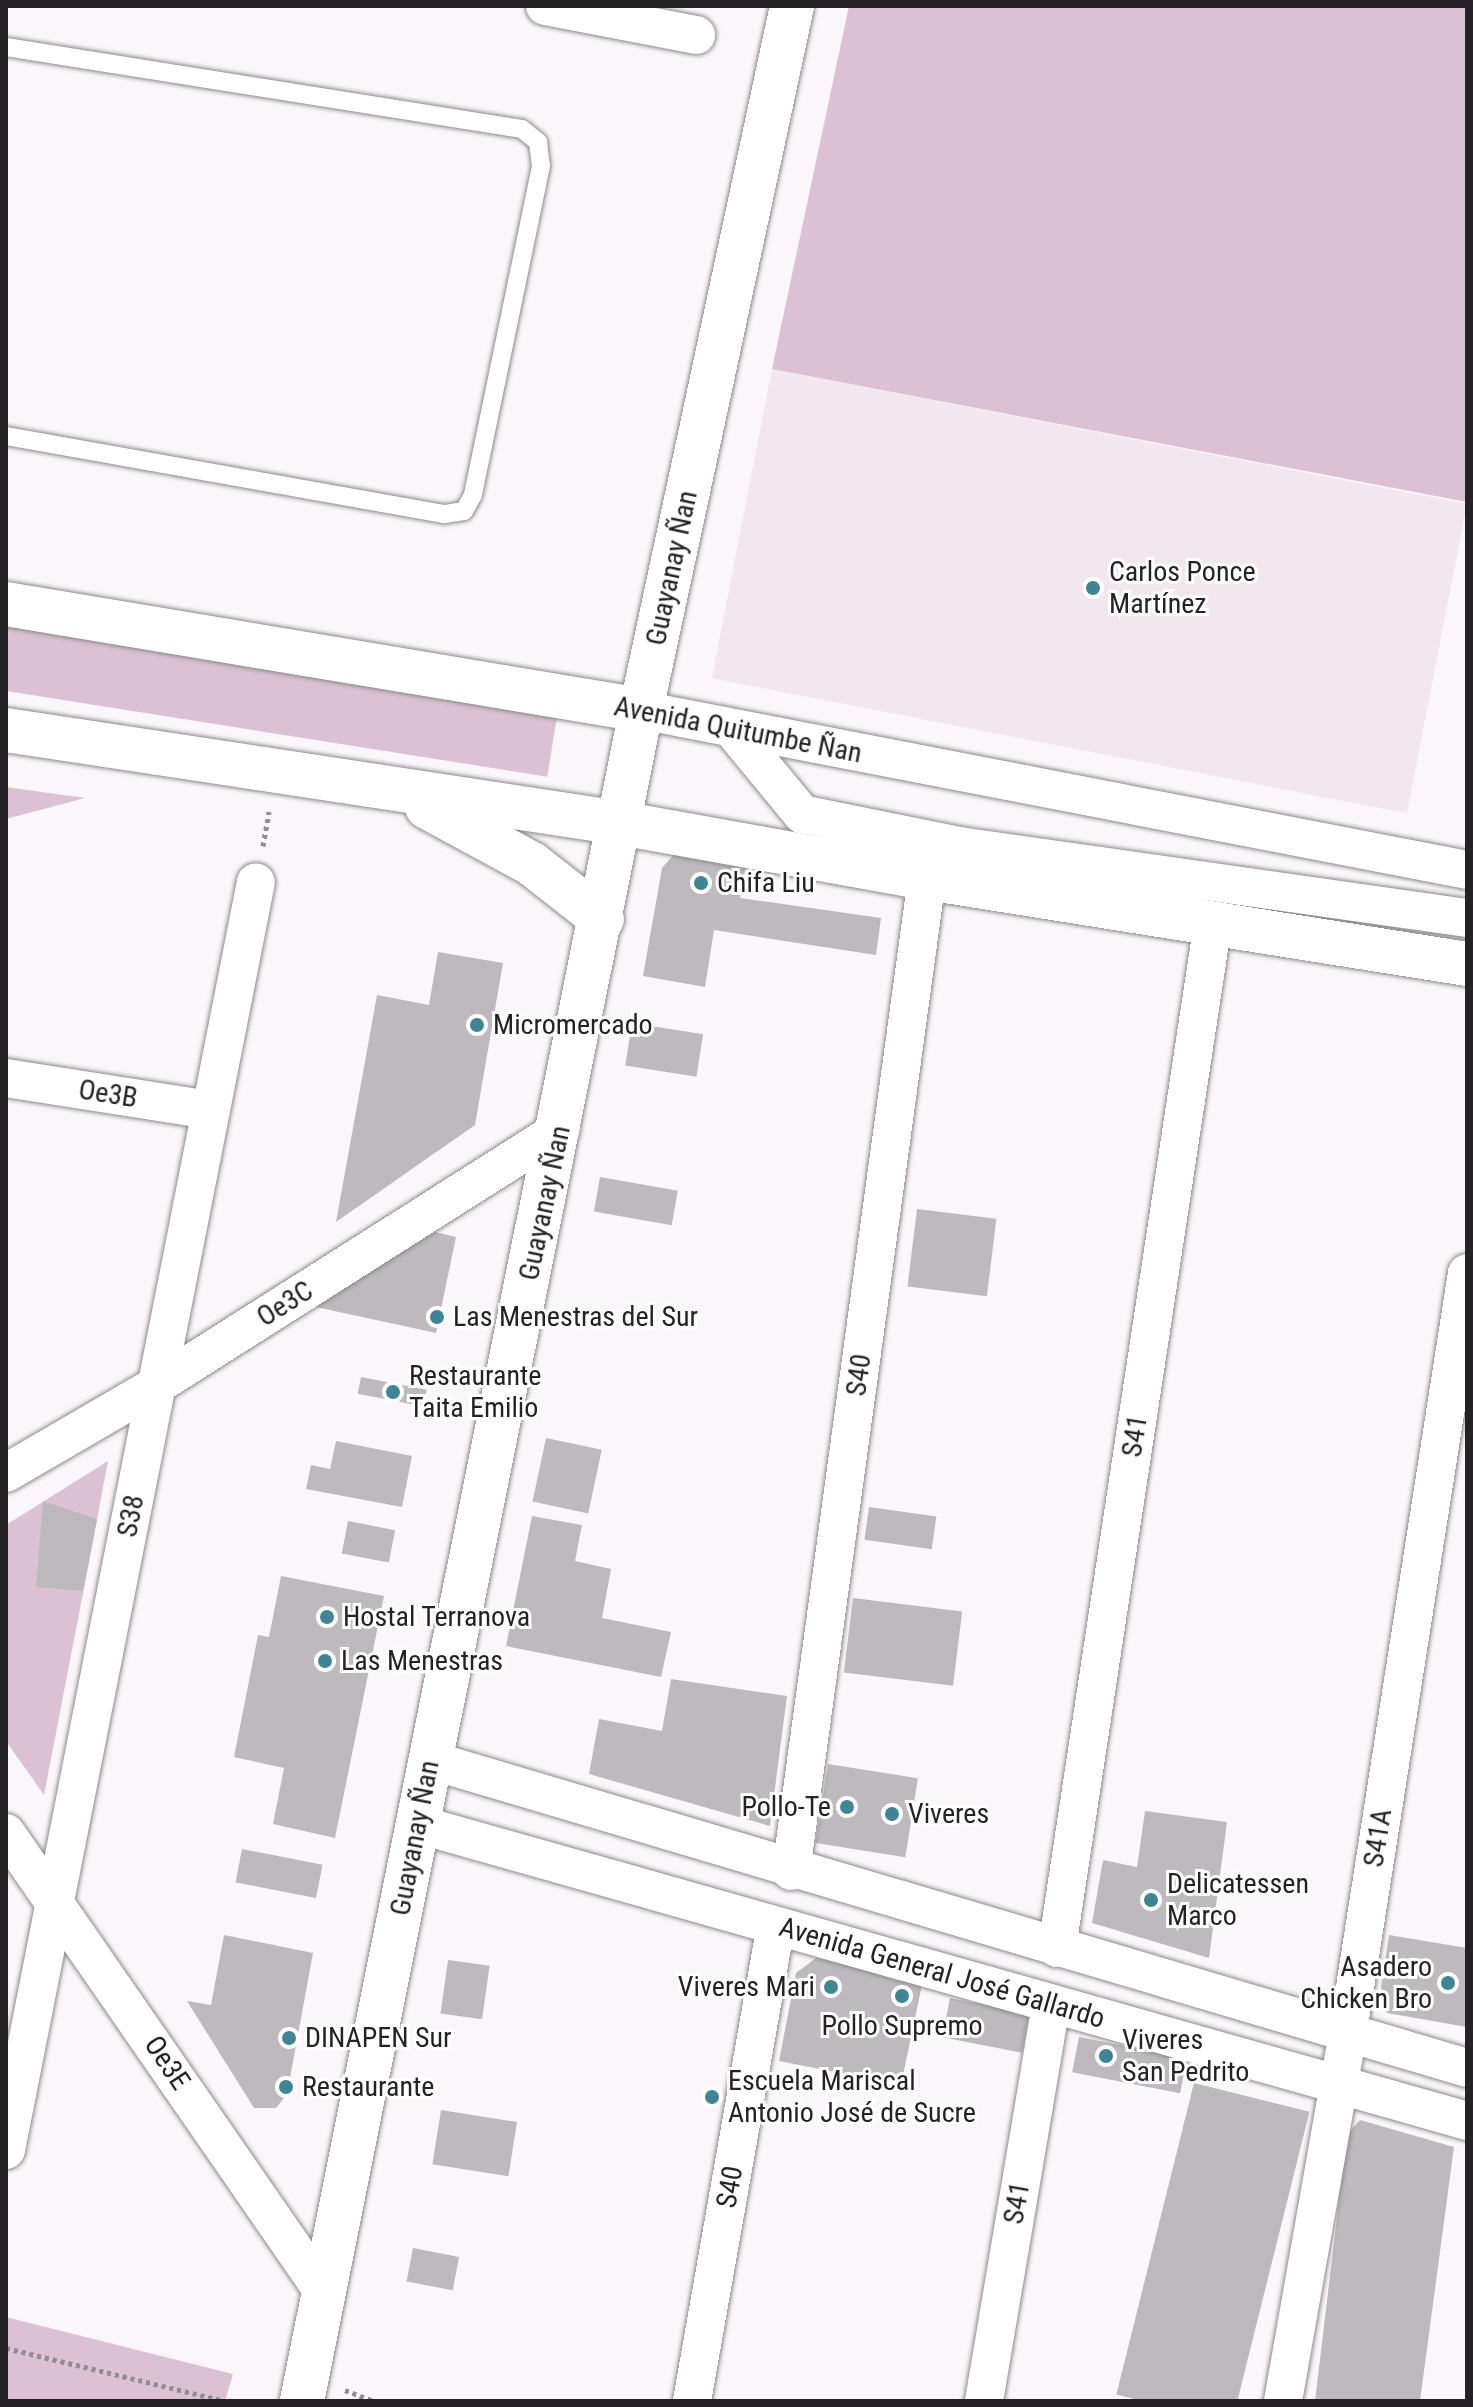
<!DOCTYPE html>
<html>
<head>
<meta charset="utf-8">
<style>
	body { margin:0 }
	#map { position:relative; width:1473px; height:2407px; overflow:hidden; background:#fbf6f9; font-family:"Roboto Condensed",sans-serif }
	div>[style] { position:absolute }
	.built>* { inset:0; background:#f3e7ef; transform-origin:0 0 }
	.green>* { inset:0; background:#dbc1d3; transform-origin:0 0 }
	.building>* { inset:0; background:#bdb9bc; transform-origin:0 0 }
	.path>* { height:5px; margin-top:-2.5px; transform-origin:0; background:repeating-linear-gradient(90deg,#918e90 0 4px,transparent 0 8px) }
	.roads { filter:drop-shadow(0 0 2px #8d888b) drop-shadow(0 0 2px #8d888b) }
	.lane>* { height:18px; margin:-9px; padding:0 9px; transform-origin:9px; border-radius:9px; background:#fff }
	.street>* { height:38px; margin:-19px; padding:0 19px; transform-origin:19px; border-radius:19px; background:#fff }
	.secondary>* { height:44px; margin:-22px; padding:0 22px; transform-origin:22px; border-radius:22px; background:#fff }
	.primary>* { height:44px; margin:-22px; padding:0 22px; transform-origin:22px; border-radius:22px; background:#fff }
	.dots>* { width:22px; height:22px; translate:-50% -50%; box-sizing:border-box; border:4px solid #fff; border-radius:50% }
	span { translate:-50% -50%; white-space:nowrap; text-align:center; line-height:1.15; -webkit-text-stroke:6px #fff; paint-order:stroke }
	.street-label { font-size:28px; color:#242224 }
	.poi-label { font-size:28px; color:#242224 }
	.left { translate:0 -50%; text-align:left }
	.right { translate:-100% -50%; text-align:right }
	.frame { position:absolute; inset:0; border:8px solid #242224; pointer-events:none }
</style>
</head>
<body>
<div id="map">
	<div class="built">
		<i style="left:772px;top:369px;width:708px;height:315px;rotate:11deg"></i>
	</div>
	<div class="green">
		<i style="clip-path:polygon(849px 6px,1467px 6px,1467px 502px,772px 369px)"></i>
		<i style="left:6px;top:615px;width:560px;height:75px;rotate:9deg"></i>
		<i style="clip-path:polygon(6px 787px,85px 798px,6px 819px)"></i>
		<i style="clip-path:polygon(108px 1461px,91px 1552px,44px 1795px,6px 1741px,6px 1525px)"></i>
		<i style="clip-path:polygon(6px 2317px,233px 2374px,225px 2401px,6px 2401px)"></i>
	</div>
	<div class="building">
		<i style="clip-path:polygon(681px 846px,747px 859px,740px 898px,881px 918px,876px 955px,714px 930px,705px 987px,643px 976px,662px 868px)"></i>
		<i style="clip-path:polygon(438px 952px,503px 963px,475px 1125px,336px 1222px,377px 995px,429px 1005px)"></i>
		<i style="left:632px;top:1023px;width:72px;height:43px;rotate:9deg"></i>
		<i style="left:600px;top:1177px;width:79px;height:35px;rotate:10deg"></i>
		<i style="left:917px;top:1209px;width:80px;height:78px;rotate:7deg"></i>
		<i style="clip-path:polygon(431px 1231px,456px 1237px,436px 1333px,316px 1307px)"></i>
		<i style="left:361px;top:1377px;width:67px;height:17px;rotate:11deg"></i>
		<i style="left:546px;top:1438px;width:57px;height:65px;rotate:12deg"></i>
		<i style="clip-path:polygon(336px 1441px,412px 1456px,402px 1507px,306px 1489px,311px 1465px,330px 1469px)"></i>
		<i style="clip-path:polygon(43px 1501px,97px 1519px,83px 1591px,36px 1587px)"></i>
		<i style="left:869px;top:1507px;width:68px;height:33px;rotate:8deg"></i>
		<i style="clip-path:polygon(532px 1516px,582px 1525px,575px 1561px,611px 1569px,602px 1618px,671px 1632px,661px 1677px,506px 1646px)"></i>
		<i style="left:348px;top:1521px;width:48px;height:33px;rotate:11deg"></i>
		<i style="clip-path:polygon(281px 1576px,384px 1596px,335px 1838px,273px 1824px,284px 1768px,234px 1757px,258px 1635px,269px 1637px)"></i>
		<i style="left:853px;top:1598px;width:110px;height:75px;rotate:7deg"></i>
		<i style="clip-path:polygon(671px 1679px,787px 1696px,770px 1826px,589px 1774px,599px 1719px,662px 1731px)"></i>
		<i style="left:828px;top:1764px;width:91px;height:80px;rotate:9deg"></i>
		<i style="clip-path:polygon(1145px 1811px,1227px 1822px,1209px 1958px,1092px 1923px,1103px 1860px,1137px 1867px)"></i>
		<i style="left:242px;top:1849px;width:82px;height:34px;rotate:11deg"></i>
		<i style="clip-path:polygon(224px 1935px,313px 1953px,287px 2094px,276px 2108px,254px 2108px,187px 2001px,211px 2005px)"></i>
		<i style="clip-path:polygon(1389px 1935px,1467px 1948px,1467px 2027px,1387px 2013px,1381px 1987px)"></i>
		<i style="clip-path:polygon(816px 1958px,923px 1980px,901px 2085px,779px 2061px,796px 1973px)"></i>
		<i style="left:448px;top:1960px;width:42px;height:54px;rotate:8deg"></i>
		<i style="left:950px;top:1998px;width:81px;height:40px;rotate:11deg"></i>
		<i style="left:1079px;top:2037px;width:110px;height:36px;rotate:11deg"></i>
		<i style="left:1194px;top:2083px;width:119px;height:321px;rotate:14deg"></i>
		<i style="left:441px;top:2110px;width:77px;height:55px;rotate:9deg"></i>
		<i style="clip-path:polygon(1360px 2120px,1454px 2147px,1420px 2401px,1315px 2401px,1347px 2134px)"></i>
		<i style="left:413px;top:2248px;width:47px;height:34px;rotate:11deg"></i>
	</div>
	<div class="path">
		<i style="left:263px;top:846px;width:35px;rotate:-80deg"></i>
		<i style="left:6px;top:2348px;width:225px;rotate:13.6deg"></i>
		<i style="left:345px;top:2390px;width:31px;rotate:21deg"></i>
	</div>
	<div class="roads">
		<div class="lane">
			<i style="left:6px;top:47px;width:522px;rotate:9.03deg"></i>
			<i style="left:522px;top:129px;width:21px;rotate:39deg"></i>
			<i style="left:538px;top:142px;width:24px;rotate:83deg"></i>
			<i style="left:541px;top:166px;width:336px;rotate:101.7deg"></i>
			<i style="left:473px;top:495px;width:18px;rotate:119deg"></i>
			<i style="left:464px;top:511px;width:20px;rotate:171deg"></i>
			<i style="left:444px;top:514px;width:445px;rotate:-169.9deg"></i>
		</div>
		<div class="street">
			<i style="left:545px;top:6px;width:154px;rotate:10.9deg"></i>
			<i style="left:641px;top:710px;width:841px;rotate:10.96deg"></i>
			<i style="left:731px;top:728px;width:112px;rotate:50.5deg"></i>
			<i style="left:802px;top:814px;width:160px;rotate:11.5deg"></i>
			<i style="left:959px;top:846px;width:513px;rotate:8.07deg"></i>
			<i style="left:6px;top:1078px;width:207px;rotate:8.9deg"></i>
			<i style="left:6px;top:1473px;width:175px;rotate:-30.2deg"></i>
			<i style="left:157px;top:1385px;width:478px;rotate:-32.4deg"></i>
			<i style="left:430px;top:1760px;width:1082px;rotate:16.54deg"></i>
			<i style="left:417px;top:1824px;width:1091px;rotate:15.79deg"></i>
			<i style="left:6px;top:1833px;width:561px;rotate:55.32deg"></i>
			<i style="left:791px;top:1871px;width:1002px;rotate:-82.2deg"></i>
			<i style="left:1057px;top:1948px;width:1037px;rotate:-81.35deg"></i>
			<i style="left:6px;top:2150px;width:1292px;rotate:-78.85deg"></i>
			<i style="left:692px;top:2401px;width:482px;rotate:-80deg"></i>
			<i style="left:984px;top:2401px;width:403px;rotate:-80.4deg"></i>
			<i style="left:1283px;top:2401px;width:375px;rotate:-80deg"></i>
			<i style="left:1348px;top:2032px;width:768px;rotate:-81.09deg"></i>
		</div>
		<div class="secondary">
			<i style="left:620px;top:823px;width:312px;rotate:10.2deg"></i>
			<i style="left:927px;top:878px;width:547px;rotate:9.05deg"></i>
			<i style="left:302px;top:2401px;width:1725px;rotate:-78.66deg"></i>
			<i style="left:641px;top:710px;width:720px;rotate:-77.89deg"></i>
		</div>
		<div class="primary">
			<i style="left:6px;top:604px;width:644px;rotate:9.48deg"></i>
			<i style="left:6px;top:730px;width:621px;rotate:8.61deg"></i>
			<i style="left:427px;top:807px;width:119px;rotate:28.5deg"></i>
			<i style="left:532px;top:864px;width:89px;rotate:38.2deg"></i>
		</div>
	</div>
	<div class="dots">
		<i style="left:1093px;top:588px;background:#418494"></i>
		<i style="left:701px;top:883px;background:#418494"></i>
		<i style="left:477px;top:1025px;background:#418494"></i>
		<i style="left:437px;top:1317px;background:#418494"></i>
		<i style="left:393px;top:1392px;background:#418494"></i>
		<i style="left:327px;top:1617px;background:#418494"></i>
		<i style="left:325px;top:1661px;background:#418494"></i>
		<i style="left:847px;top:1807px;background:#418494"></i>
		<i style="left:892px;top:1814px;background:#418494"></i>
		<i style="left:1151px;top:1900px;background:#418494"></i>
		<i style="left:1448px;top:1983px;background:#418494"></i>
		<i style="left:831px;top:1987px;background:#418494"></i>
		<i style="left:902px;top:1996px;background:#418494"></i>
		<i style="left:289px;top:2038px;background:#418494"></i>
		<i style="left:1106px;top:2056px;background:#418494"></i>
		<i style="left:286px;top:2087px;background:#418494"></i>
		<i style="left:712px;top:2097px;background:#418494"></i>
	</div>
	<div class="street-label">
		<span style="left:672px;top:568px;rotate:-78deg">Guayanay Ñan</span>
		<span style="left:738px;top:730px;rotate:11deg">Avenida Quitumbe Ñan</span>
		<span style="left:108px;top:1094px;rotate:9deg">Oe3B</span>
		<span style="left:545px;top:1203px;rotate:-78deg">Guayanay Ñan</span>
		<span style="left:285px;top:1304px;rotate:-32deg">Oe3C</span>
		<span style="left:859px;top:1375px;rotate:-82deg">S40</span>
		<span style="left:1135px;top:1436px;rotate:-81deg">S41</span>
		<span style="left:131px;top:1516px;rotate:-79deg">S38</span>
		<span style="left:415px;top:1838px;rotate:-79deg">Guayanay Ñan</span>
		<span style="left:1378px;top:1838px;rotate:-81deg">S41A</span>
		<span style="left:942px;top:1973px;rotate:16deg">Avenida General José Gallardo</span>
		<span style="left:167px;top:2063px;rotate:56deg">Oe3E</span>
		<span style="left:730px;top:2187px;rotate:-80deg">S40</span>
		<span style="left:1017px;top:2203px;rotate:-80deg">S41</span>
	</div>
	<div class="poi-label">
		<span class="left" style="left:1109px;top:588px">Carlos Ponce<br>Martínez</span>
		<span class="left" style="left:717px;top:883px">Chifa Liu</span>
		<span class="left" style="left:493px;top:1025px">Micromercado</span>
		<span class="left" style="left:453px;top:1317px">Las Menestras del Sur</span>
		<span class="left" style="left:409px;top:1392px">Restaurante<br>Taita Emilio</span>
		<span class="left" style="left:343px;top:1617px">Hostal Terranova</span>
		<span class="left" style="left:341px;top:1661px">Las Menestras</span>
		<span class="right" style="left:831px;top:1807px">Pollo-Te</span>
		<span class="left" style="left:908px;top:1814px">Viveres</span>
		<span class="left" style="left:1167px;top:1900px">Delicatessen<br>Marco</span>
		<span class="right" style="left:1432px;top:1983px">Asadero<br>Chicken Bro</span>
		<span class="right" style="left:815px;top:1987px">Viveres Mari</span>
		<span style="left:902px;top:2026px">Pollo Supremo</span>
		<span class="left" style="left:305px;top:2038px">DINAPEN Sur</span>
		<span class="left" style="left:1122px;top:2056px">Viveres<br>San Pedrito</span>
		<span class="left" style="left:728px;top:2097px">Escuela Mariscal<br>Antonio José de Sucre</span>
		<span class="left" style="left:302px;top:2087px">Restaurante</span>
	</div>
	<div class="frame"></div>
</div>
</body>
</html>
